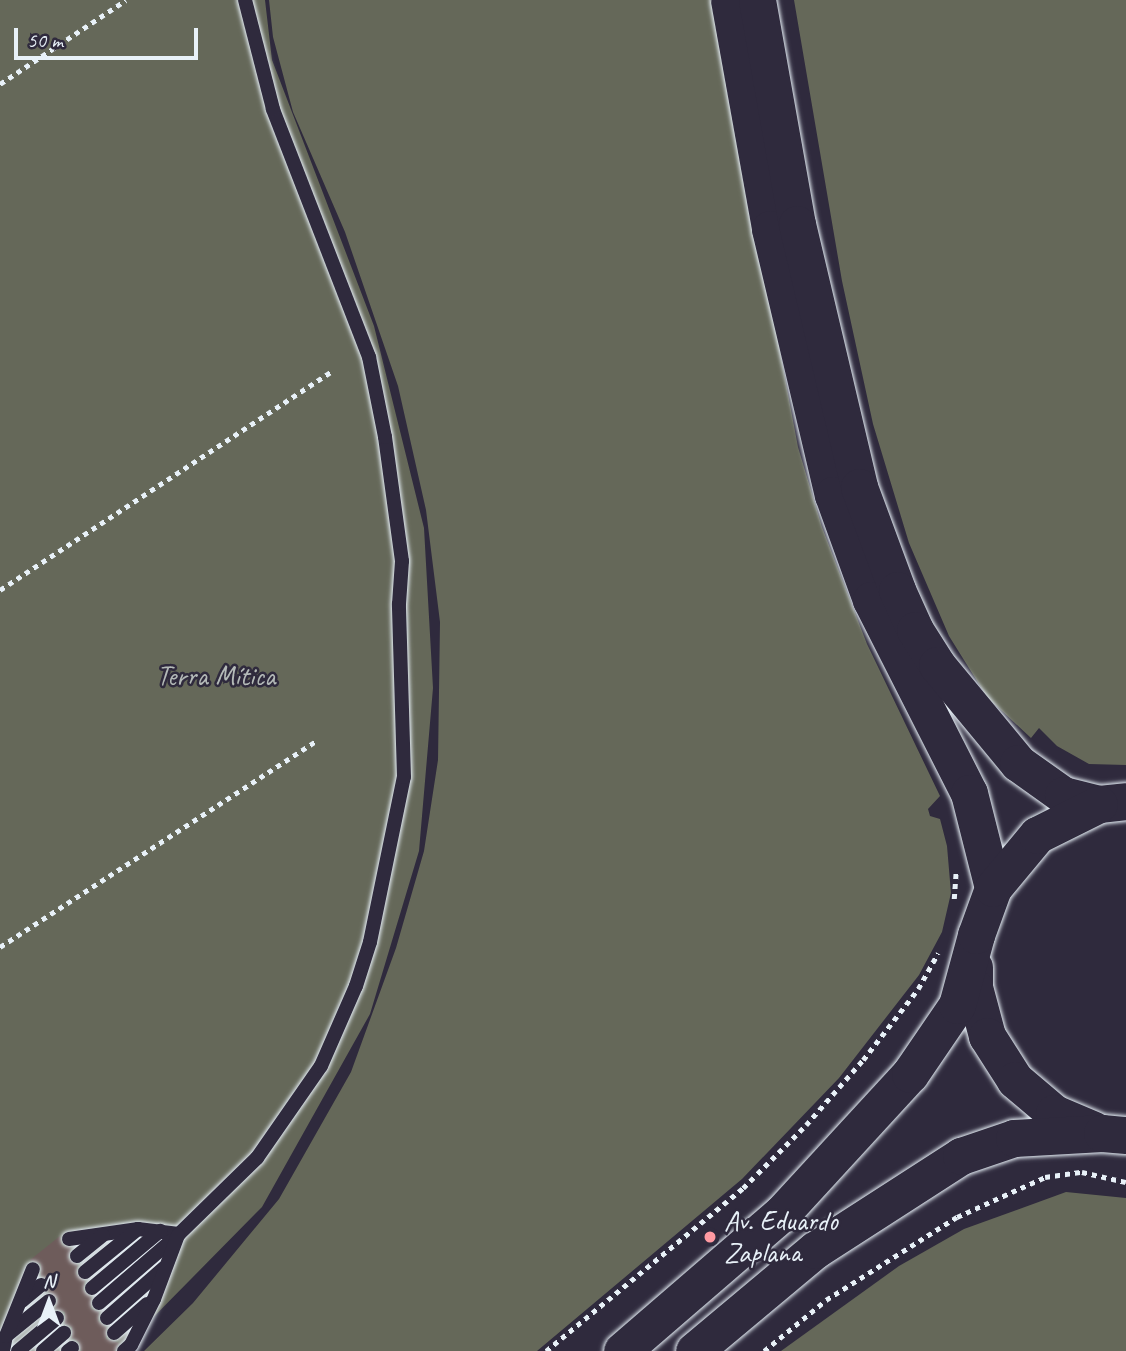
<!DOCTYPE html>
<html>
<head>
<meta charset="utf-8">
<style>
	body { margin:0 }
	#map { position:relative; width:1126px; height:1351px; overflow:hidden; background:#2f2a3d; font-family:Caveat,sans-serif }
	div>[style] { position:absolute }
	.green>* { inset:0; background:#656859 }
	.building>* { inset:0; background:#6e5c5b }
	.path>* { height:4.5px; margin-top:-2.25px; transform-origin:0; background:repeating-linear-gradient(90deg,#e8f1f8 0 5px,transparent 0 10px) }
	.roads { filter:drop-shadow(0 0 2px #e8f1f8) drop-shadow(0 0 2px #e8f1f8) }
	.service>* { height:14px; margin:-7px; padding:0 7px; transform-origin:7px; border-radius:7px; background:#2f2a3d }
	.secondary>* { height:37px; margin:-18.5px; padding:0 18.5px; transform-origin:18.5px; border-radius:18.5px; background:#2f2a3d }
	.dots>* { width:19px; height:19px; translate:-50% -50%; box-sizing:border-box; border:4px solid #2f2a3d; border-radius:50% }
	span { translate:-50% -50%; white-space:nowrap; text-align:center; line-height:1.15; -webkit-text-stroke:5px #2f2a3d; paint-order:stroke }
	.park-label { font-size:28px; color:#b4bab8 }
	.poi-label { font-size:28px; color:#e8f1f8 }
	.left { translate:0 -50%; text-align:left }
	.north { position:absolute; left:14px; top:1267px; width:70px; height:70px; -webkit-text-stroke:5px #2f2a3d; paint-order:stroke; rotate:0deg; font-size:19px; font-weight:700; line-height:28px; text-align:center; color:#e8f1f8 }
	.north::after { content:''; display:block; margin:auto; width:24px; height:32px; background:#e8f1f8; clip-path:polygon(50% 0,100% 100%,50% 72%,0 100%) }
	.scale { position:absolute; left:14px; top:28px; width:184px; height:32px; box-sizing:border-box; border:4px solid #e8f1f8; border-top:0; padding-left:9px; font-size:21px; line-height:24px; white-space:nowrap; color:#e8f1f8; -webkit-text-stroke:5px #2f2a3d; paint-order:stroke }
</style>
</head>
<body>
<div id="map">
	<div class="green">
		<i style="clip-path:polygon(0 0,265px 0,272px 60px,374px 326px,424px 528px,433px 688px,419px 851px,370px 1014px,262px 1207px,120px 1351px,0 1351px)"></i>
		<i style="clip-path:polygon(269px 0,714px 0,798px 447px,822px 527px,867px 644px,940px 796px,928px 809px,930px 816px,940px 819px,947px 846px,951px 893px,942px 932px,919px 975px,839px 1078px,742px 1179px,537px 1351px,144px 1351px,193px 1303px,279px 1199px,351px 1072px,396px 948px,424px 851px,438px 760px,440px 622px,426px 510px,398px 386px,345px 232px,293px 112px,273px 37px)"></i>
		<i style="clip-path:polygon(794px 0,1126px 0,1126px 765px,1089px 764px,1057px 746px,1039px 728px,1031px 738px,987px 697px,949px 636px,909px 543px,873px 424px,842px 281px)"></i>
		<i style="clip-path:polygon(1066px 1192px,1126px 1198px,1126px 1351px,781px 1351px,899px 1266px,964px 1229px)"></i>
	</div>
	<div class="building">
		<i style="clip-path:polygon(60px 1236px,62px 1245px,71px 1248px,68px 1258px,78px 1265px,76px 1274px,85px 1281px,83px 1290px,91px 1297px,91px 1309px,99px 1312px,98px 1321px,106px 1327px,106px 1339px,119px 1343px,115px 1351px,81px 1351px,79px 1342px,72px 1338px,72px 1327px,65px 1324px,65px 1312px,55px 1309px,58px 1299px,48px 1292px,50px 1283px,41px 1276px,41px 1264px,30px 1260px)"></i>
	</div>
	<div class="path">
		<i style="left:0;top:84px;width:151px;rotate:-33.7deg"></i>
		<i style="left:0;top:590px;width:398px;rotate:-33.4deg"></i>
		<i style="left:954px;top:899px;width:30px;rotate:-86deg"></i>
		<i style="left:0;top:947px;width:379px;rotate:-33.1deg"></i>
		<i style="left:546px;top:1351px;width:256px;rotate:-39.6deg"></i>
		<i style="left:743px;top:1188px;width:89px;rotate:-45deg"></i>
		<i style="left:806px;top:1125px;width:86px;rotate:-48.8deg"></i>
		<i style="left:863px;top:1060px;width:90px;rotate:-52.2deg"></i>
		<i style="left:918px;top:989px;width:41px;rotate:-60.9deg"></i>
		<i style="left:764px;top:1351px;width:80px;rotate:-39.4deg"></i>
		<i style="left:826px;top:1300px;width:155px;rotate:-32.4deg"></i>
		<i style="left:957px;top:1217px;width:97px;rotate:-24.4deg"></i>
		<i style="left:1045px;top:1177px;width:37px;rotate:-8deg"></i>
		<i style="left:1082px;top:1172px;width:45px;rotate:12.8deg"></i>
	</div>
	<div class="roads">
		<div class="service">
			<i style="left:69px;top:1239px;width:70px;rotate:-8.2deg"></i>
			<i style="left:138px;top:1229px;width:41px;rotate:7deg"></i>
			<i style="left:77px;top:1256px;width:33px;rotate:-39deg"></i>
			<i style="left:85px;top:1272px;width:68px;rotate:-39.1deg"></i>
			<i style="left:92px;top:1288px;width:89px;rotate:-40deg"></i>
			<i style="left:22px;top:1301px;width:25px;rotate:-40deg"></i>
			<i style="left:99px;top:1303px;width:106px;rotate:-40.8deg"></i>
			<i style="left:179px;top:1234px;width:109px;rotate:-44.3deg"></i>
			<i style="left:257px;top:1158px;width:112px;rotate:-55.2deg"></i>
			<i style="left:321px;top:1066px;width:87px;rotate:-66.4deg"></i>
			<i style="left:356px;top:986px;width:46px;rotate:-72.3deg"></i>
			<i style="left:370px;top:942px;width:168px;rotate:-78.4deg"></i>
			<i style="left:404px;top:777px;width:173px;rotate:-91.7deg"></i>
			<i style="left:399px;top:604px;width:43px;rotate:-86deg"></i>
			<i style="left:402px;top:561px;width:125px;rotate:-97.8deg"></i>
			<i style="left:385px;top:437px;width:82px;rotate:-101.3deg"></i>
			<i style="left:369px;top:357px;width:266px;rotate:-111.2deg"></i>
			<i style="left:273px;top:109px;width:113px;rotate:-104.4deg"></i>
			<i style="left:107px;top:1318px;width:76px;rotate:-41.3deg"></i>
			<i style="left:114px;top:1333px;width:44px;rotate:-41.3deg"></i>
			<i style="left:7px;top:1335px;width:54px;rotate:-39deg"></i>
			<i style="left:3px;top:1351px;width:15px;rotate:-79deg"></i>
			<i style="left:6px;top:1336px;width:72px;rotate:-68.1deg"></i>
			<i style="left:18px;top:1351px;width:51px;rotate:-40.2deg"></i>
			<i style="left:43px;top:1351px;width:28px;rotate:-41deg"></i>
			<i style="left:68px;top:1351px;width:5px;rotate:-37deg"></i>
			<i style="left:124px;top:1351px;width:9px;rotate:-41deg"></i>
			<i style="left:131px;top:1345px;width:51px;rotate:-63.4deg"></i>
			<i style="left:154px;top:1299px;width:68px;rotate:-69.4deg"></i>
		</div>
		<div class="secondary">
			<i style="left:729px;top:0;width:233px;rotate:79.8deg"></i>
			<i style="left:770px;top:229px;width:273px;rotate:76.7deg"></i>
			<i style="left:833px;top:495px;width:112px;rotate:70.1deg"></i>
			<i style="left:871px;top:600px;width:216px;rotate:63.1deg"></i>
			<i style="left:969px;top:793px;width:98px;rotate:75.8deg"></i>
			<i style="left:757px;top:0;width:228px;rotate:79.9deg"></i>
			<i style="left:797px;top:224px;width:270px;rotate:76.7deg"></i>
			<i style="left:859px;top:487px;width:110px;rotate:69.7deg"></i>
			<i style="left:897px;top:590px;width:44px;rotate:65.8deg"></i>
			<i style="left:915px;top:630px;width:41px;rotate:57.8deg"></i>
			<i style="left:937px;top:665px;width:127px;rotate:50.4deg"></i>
			<i style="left:1018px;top:763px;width:55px;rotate:35.4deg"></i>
			<i style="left:1063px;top:795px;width:37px;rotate:14deg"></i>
			<i style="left:1099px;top:804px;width:27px;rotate:-6deg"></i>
			<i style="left:974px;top:967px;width:20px;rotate:90deg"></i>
			<i style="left:974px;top:987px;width:51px;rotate:75.1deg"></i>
			<i style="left:987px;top:1036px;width:52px;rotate:57.5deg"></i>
			<i style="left:1015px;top:1080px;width:51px;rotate:40.2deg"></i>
			<i style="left:1054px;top:1113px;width:43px;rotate:23deg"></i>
			<i style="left:622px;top:1351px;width:211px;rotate:-40.8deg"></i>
			<i style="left:782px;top:1213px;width:189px;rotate:-47.4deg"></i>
			<i style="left:910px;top:1074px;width:83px;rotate:-55.7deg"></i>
			<i style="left:957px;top:1005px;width:73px;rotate:-74.8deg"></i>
			<i style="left:976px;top:935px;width:50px;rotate:-70.1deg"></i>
			<i style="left:993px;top:888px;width:69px;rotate:-50.3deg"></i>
			<i style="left:1037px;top:835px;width:69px;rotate:-26.6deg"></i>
			<i style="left:694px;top:1351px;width:158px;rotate:-39.9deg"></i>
			<i style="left:815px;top:1250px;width:174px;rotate:-32.8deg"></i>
			<i style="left:961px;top:1156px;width:56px;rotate:-18.8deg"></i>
			<i style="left:1014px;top:1138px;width:88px;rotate:-3.3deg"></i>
			<i style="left:1102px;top:1133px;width:24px;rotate:5deg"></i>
		</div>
	</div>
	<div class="dots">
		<i style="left:710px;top:1237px;background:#ff9aa2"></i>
	</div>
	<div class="park-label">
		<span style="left:216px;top:676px">Terra Mítica</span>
	</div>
	<div class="poi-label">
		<span class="left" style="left:724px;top:1237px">Av. Eduardo<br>Zaplana</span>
	</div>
	<div class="north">N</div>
	<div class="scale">50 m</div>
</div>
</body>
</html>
